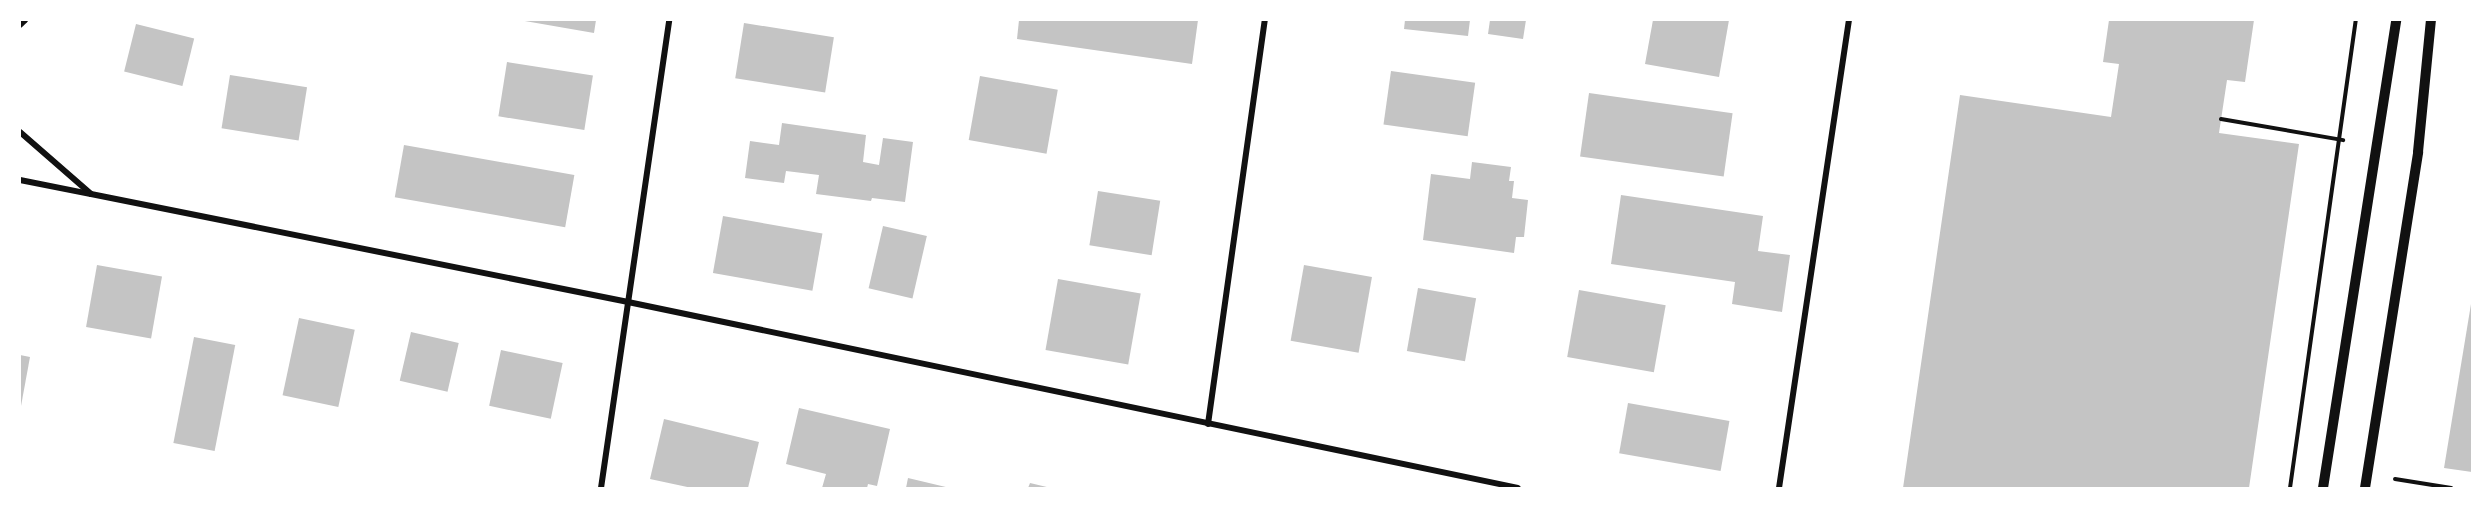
<!DOCTYPE html>
<html>
<head>
<meta charset="utf-8">
<style>
	body { margin:0 }
	#map { position:relative; width:2492px; height:508px; overflow:hidden; background:#fff; font-family:Ubuntu,sans-serif }
	div>[style] { position:absolute }
	.building>* { inset:0; background:#c4c4c4; transform-origin:0 0 }
	.path>* { height:4px; margin:-2px; padding:0 2px; transform-origin:2px; border-radius:2px; background:#111 }
	.minor>* { height:6px; margin:-3px; padding:0 3px; transform-origin:3px; border-radius:3px; background:#111 }
	.tertiary>* { height:10px; margin:-5px; padding:0 5px; transform-origin:5px; border-radius:5px; background:#111 }
	span { translate:-50% -50%; white-space:nowrap; text-align:center; line-height:1.15; -webkit-text-stroke:6px #fff; paint-order:stroke }
	.frame { position:absolute; inset:0; border:21px solid #fff; pointer-events:none }
</style>
</head>
<body>
<div id="map">
	<div class="building">
		<i style="clip-path:polygon(519px 20px,596px 20px,594px 33px)"></i>
		<i style="clip-path:polygon(1019px 20px,1198px 20px,1192px 64px,1017px 39px)"></i>
		<i style="clip-path:polygon(1405px 20px,1470px 20px,1468px 36px,1404px 29px)"></i>
		<i style="clip-path:polygon(1490px 20px,1526px 20px,1523px 39px,1488px 34px)"></i>
		<i style="clip-path:polygon(1653px 20px,1729px 20px,1719px 77px,1645px 64px)"></i>
		<i style="clip-path:polygon(2109px 20px,2254px 20px,2245px 82px,2227px 80px,2219px 133px,2299px 144px,2249px 488px,1903px 488px,1960px 95px,2111px 117px,2119px 64px,2103px 62px)"></i>
		<i style="left:744px;top:23px;width:91px;height:56px;rotate:9deg"></i>
		<i style="left:136px;top:24px;width:60px;height:49px;rotate:14deg"></i>
		<i style="left:507px;top:62px;width:87px;height:55px;rotate:9deg"></i>
		<i style="left:1391px;top:71px;width:85px;height:54px;rotate:8deg"></i>
		<i style="left:230px;top:75px;width:78px;height:54px;rotate:9deg"></i>
		<i style="left:980px;top:76px;width:79px;height:65px;rotate:10deg"></i>
		<i style="left:1589px;top:93px;width:145px;height:64px;rotate:8deg"></i>
		<i style="clip-path:polygon(782px 123px,866px 135px,863px 162px,879px 165px,883px 138px,913px 142px,905px 202px,872px 198px,871px 201px,816px 194px,819px 175px,786px 171px,784px 183px,745px 178px,750px 141px,779px 145px)"></i>
		<i style="left:404px;top:145px;width:173px;height:53px;rotate:10deg"></i>
		<i style="clip-path:polygon(1472px 162px,1511px 167px,1509px 181px,1514px 181px,1512px 198px,1528px 200px,1524px 237px,1516px 237px,1514px 253px,1423px 240px,1431px 174px,1470px 179px)"></i>
		<i style="left:1098px;top:191px;width:63px;height:55px;rotate:9deg"></i>
		<i style="clip-path:polygon(1621px 195px,1763px 216px,1758px 251px,1790px 255px,1782px 312px,1732px 304px,1735px 282px,1611px 264px)"></i>
		<i style="left:723px;top:216px;width:101px;height:58px;rotate:10deg"></i>
		<i style="left:883px;top:226px;width:45px;height:64px;rotate:13deg"></i>
		<i style="left:97px;top:265px;width:66px;height:63px;rotate:10deg"></i>
		<i style="left:1304px;top:265px;width:69px;height:77px;rotate:10deg"></i>
		<i style="left:1058px;top:279px;width:84px;height:72px;rotate:10deg"></i>
		<i style="left:1418px;top:288px;width:59px;height:64px;rotate:10deg"></i>
		<i style="left:1579px;top:290px;width:88px;height:68px;rotate:10deg"></i>
		<i style="clip-path:polygon(2471px 304px,2472px 304px,2472px 472px,2444px 468px)"></i>
		<i style="left:299px;top:318px;width:57px;height:79px;rotate:12deg"></i>
		<i style="left:411px;top:332px;width:49px;height:50px;rotate:13deg"></i>
		<i style="left:194px;top:337px;width:42px;height:108px;rotate:11deg"></i>
		<i style="left:501px;top:350px;width:63px;height:57px;rotate:12deg"></i>
		<i style="clip-path:polygon(20px 355px,30px 357px,21px 406px,20px 406px)"></i>
		<i style="left:1628px;top:403px;width:103px;height:51px;rotate:10deg"></i>
		<i style="clip-path:polygon(799px 408px,890px 429px,877px 486px,868px 484px,867px 488px,822px 488px,826px 474px,786px 464px)"></i>
		<i style="clip-path:polygon(664px 419px,759px 442px,748px 488px,692px 488px,650px 479px)"></i>
		<i style="clip-path:polygon(908px 478px,950px 488px,906px 488px)"></i>
		<i style="clip-path:polygon(1030px 483px,1051px 488px,1028px 488px)"></i>
	</div>
	<div class="path">
		<i style="left:2221px;top:119px;width:124px;rotate:9.8deg"></i>
		<i style="left:2395px;top:479px;width:57px;rotate:9.1deg"></i>
		<i style="left:2290px;top:488px;width:473px;rotate:-82deg"></i>
	</div>
	<div class="minor">
		<i style="left:20px;top:25px;width:7px;rotate:-45deg"></i>
		<i style="left:20px;top:132px;width:94px;rotate:41.1deg"></i>
		<i style="left:91px;top:194px;width:548px;rotate:11.37deg"></i>
		<i style="left:628px;top:302px;width:909px;rotate:11.8deg"></i>
		<i style="left:20px;top:180px;width:71px;rotate:11.3deg"></i>
		<i style="left:1208px;top:424px;width:408px;rotate:-82deg"></i>
		<i style="left:601px;top:488px;width:473px;rotate:-81.7deg"></i>
		<i style="left:1779px;top:488px;width:473px;rotate:-81.5deg"></i>
	</div>
	<div class="tertiary">
		<i style="left:2323px;top:488px;width:474px;rotate:-81.1deg"></i>
		<i style="left:2365px;top:488px;width:340px;rotate:-81deg"></i>
		<i style="left:2418px;top:152px;width:133px;rotate:-84.4deg"></i>
	</div>
	<div class="frame"></div>
</div>
</body>
</html>
